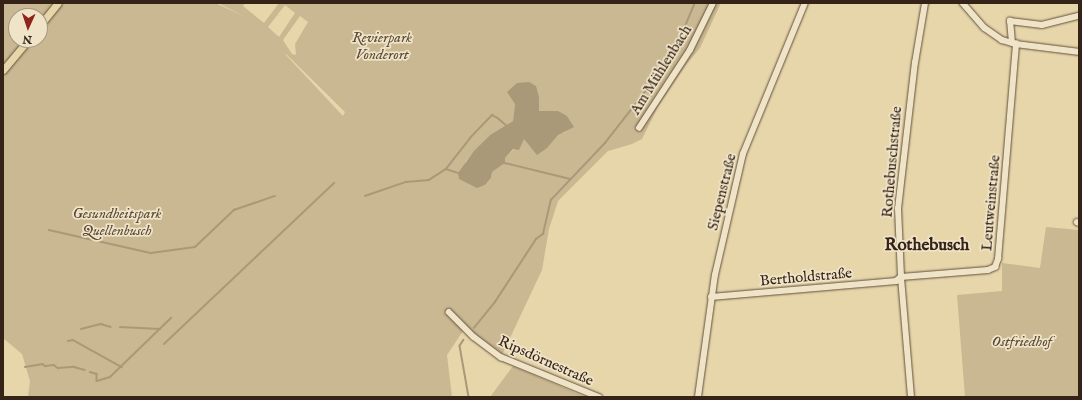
<!DOCTYPE html>
<html>
<head>
<meta charset="utf-8">
<style>
	body { margin:0 }
	#map { position:relative; width:1082px; height:400px; overflow:hidden; background:#e7d6aa; font-family:"IM FELL English",serif }
	div>[style] { position:absolute }
	.green>* { inset:0; background:#c9b891 }
	.water>* { inset:0; background:#aa9978 }
	.stream>* { height:1.5px; margin:-0.75px; padding:0 0.75px; transform-origin:0.75px; border-radius:0.75px; background:#aa9978 }
	.roads { filter:drop-shadow(0 0 1px #62503c) drop-shadow(0 0 1px #62503c) }
	.minor>* { height:5.5px; margin:-2.75px; padding:0 2.75px; transform-origin:2.75px; border-radius:2.75px; background:#efe4c8 }
	.major>* { height:7px; margin:-3.5px; padding:0 3.5px; transform-origin:3.5px; border-radius:3.5px; background:#e7d6aa }
	span { translate:-50% -50%; white-space:nowrap; text-align:center; line-height:1.15; -webkit-text-stroke:3.5px #efe4c8; paint-order:stroke }
	.park-label { font-size:15px; color:#5a4836; font-style:italic }
	.street-label { font-size:15px; color:#352318 }
	.quarter-label { font-size:17px; color:#352318; font-weight:700 }
	.frame { position:absolute; inset:0; border:4px solid #352318; pointer-events:none }
	.north { position:absolute; left:8px; top:8px; width:40px; height:40px; box-sizing:border-box; background:#efe4c8; border:1px solid #a59782; border-radius:50%; rotate:183deg; font-size:11px; font-weight:700; line-height:16px; text-align:center; color:#352318 }
	.north::after { content:''; display:block; margin:auto; width:14px; height:18px; background:#8f2418; clip-path:polygon(50% 0,100% 100%,50% 72%,0 100%) }
</style>
</head>
<body>
<div id="map">
	<div class="green">
		<i style="clip-path:polygon(evenodd,3px 3px,215px 3px,244px 16px,218px 3px,245px 3px,243px 6px,264px 23px,279px 3px,721px 3px,700px 48px,686px 65px,658px 107px,642px 139px,632px 144px,608px 151px,558px 201px,549px 229px,542px 270px,502px 355px,466px 328px,463px 331px,447px 355px,452px 397px,28px 397px,30px 381px,22px 354px,3px 338px,3px 3px,285px 5px,295px 13px,279px 37px,268px 27px,285px 5px,3px 3px,16px 16px,40px 16px,40px 40px,16px 40px,16px 16px,3px 3px,300px 16px,308px 22px,295px 44px,296px 55px,292px 54px,283px 40px,300px 16px,3px 3px,286px 54px,345px 112px,343px 116px,286px 55px,286px 54px,3px 3px,539px 97px,539px 112px,566px 132px,524px 139px,505px 158px,505px 163px,492px 172px,491px 178px,485px 185px,480px 186px,465px 162px,490px 135px,513px 121px,515px 104px,539px 97px)"></i>
		<i style="clip-path:polygon(1046px 227px,1079px 230px,1079px 397px,965px 397px,957px 295px,1002px 291px,1002px 263px,1040px 268px)"></i>
		<i style="clip-path:polygon(513px 366px,576px 393px,585px 397px,490px 397px)"></i>
	</div>
	<div class="water">
		<i style="clip-path:polygon(529px 82px,536px 86px,539px 97px,539px 111px,558px 111px,567px 116px,574px 127px,558px 135px,547px 148px,537px 155px,524px 139px,519px 150px,513px 149px,505px 158px,505px 163px,492px 172px,491px 178px,485px 185px,477px 188px,459px 179px,458px 173px,474px 151px,490px 135px,513px 121px,515px 104px,507px 92px,517px 83px)"></i>
	</div>
	<div class="stream">
		<i style="left:505px;top:163px;width:67px;rotate:13.8deg"></i>
		<i style="left:446px;top:169px;width:39px;rotate:-52deg"></i>
		<i style="left:470px;top:138px;width:32px;rotate:-46deg"></i>
		<i style="left:492px;top:115px;width:7px;rotate:27deg"></i>
		<i style="left:498px;top:118px;width:11px;rotate:41deg"></i>
		<i style="left:365px;top:196px;width:43px;rotate:-18.9deg"></i>
		<i style="left:406px;top:182px;width:23px;rotate:-5deg"></i>
		<i style="left:429px;top:180px;width:20px;rotate:-33deg"></i>
		<i style="left:446px;top:169px;width:13px;rotate:18deg"></i>
		<i style="left:49px;top:230px;width:105px;rotate:12.7deg"></i>
		<i style="left:151px;top:253px;width:44px;rotate:-7.8deg"></i>
		<i style="left:195px;top:247px;width:54px;rotate:-43.5deg"></i>
		<i style="left:234px;top:210px;width:43px;rotate:-18.9deg"></i>
		<i style="left:120px;top:327px;width:40px;rotate:2.9deg"></i>
		<i style="left:474px;top:328px;width:33px;rotate:-51deg"></i>
		<i style="left:495px;top:302px;width:75px;rotate:-56.9deg"></i>
		<i style="left:536px;top:239px;width:9px;rotate:-36deg"></i>
		<i style="left:543px;top:234px;width:35px;rotate:-77deg"></i>
		<i style="left:551px;top:200px;width:79px;rotate:-46.5deg"></i>
		<i style="left:605px;top:143px;width:83px;rotate:-51.9deg"></i>
		<i style="left:656px;top:78px;width:47px;rotate:-59deg"></i>
		<i style="left:680px;top:38px;width:38px;rotate:-67deg"></i>
		<i style="left:81px;top:329px;width:21px;rotate:-14deg"></i>
		<i style="left:101px;top:324px;width:10px;rotate:17deg"></i>
		<i style="left:464px;top:340px;width:7px;rotate:124deg"></i>
		<i style="left:460px;top:346px;width:52px;rotate:80deg"></i>
		<i style="left:68px;top:341px;width:5px;rotate:-11deg"></i>
		<i style="left:73px;top:340px;width:56px;rotate:28.9deg"></i>
		<i style="left:164px;top:344px;width:234px;rotate:-43.4deg"></i>
		<i style="left:25px;top:367px;width:18px;rotate:-9deg"></i>
		<i style="left:43px;top:364px;width:3px;rotate:45deg"></i>
		<i style="left:45px;top:366px;width:9px;rotate:-6deg"></i>
		<i style="left:54px;top:365px;width:5px;rotate:37deg"></i>
		<i style="left:58px;top:368px;width:16px;rotate:-4deg"></i>
		<i style="left:74px;top:367px;width:11px;rotate:15deg"></i>
		<i style="left:90px;top:372px;width:7px;rotate:16deg"></i>
		<i style="left:97px;top:374px;width:7px;rotate:90deg"></i>
		<i style="left:97px;top:381px;width:14px;rotate:-17deg"></i>
		<i style="left:110px;top:377px;width:85px;rotate:-44deg"></i>
	</div>
	<div class="roads">
		<div class="minor">
			<i style="left:963px;top:3px;width:33px;rotate:49deg"></i>
			<i style="left:985px;top:28px;width:21px;rotate:35deg"></i>
			<i style="left:1002px;top:40px;width:15px;rotate:16deg"></i>
			<i style="left:1016px;top:44px;width:64px;rotate:7.2deg"></i>
			<i style="left:1012px;top:43px;width:22px;rotate:-95deg"></i>
			<i style="left:1010px;top:21px;width:32px;rotate:7deg"></i>
			<i style="left:1042px;top:25px;width:38px;rotate:-14deg"></i>
			<i style="left:639px;top:128px;width:93px;rotate:-56.8deg"></i>
			<i style="left:690px;top:50px;width:52px;rotate:-63.9deg"></i>
			<i style="left:1077px;top:222px;width:2px;rotate:27deg"></i>
			<i style="left:711px;top:297px;width:186px;rotate:-4.9deg"></i>
			<i style="left:896px;top:281px;width:6px;rotate:-39deg"></i>
			<i style="left:901px;top:277px;width:87px;rotate:-4.6deg"></i>
			<i style="left:988px;top:270px;width:8px;rotate:-23deg"></i>
			<i style="left:995px;top:267px;width:9px;rotate:-69deg"></i>
			<i style="left:998px;top:259px;width:216px;rotate:-85.2deg"></i>
			<i style="left:449px;top:312px;width:35px;rotate:45deg"></i>
			<i style="left:474px;top:337px;width:34px;rotate:37deg"></i>
			<i style="left:501px;top:357px;width:106px;rotate:22.2deg"></i>
			<i style="left:698px;top:397px;width:123px;rotate:-82.1deg"></i>
			<i style="left:715px;top:275px;width:124px;rotate:-77deg"></i>
			<i style="left:743px;top:154px;width:163px;rotate:-67.7deg"></i>
			<i style="left:911px;top:397px;width:120px;rotate:-94.8deg"></i>
			<i style="left:901px;top:277px;width:68px;rotate:-92.5deg"></i>
			<i style="left:898px;top:209px;width:147px;rotate:-83.4deg"></i>
			<i style="left:915px;top:63px;width:61px;rotate:-80.5deg"></i>
		</div>
		<div class="major">
			<i style="left:40px;top:25px;width:28px;rotate:-51deg"></i>
			<i style="left:3px;top:70px;width:39px;rotate:-50deg"></i>
		</div>
	</div>
	<div class="park-label">
		<span style="left:382px;top:46px">Revierpark<br>Vonderort</span>
		<span style="left:117px;top:222px">Gesundheitspark<br>Quellenbusch</span>
		<span style="left:1022px;top:342px">Ostfriedhof</span>
	</div>
	<div class="street-label">
		<span style="left:661px;top:70px;rotate:-58deg">Am Mühlenbach</span>
		<span style="left:892px;top:162px;rotate:-85deg">Rothebuschstraße</span>
		<span style="left:722px;top:192px;rotate:-76deg">Siepenstraße</span>
		<span style="left:991px;top:203px;rotate:-85deg">Leutweinstraße</span>
		<span style="left:806px;top:277px;rotate:-5deg">Bertholdstraße</span>
		<span style="left:546px;top:361px;rotate:24deg">Ripsdörnestraße</span>
	</div>
	<div class="quarter-label">
		<span style="left:927px;top:246px">Rothebusch</span>
	</div>
	<div class="frame"></div>
	<div class="north">N</div>
</div>
</body>
</html>
